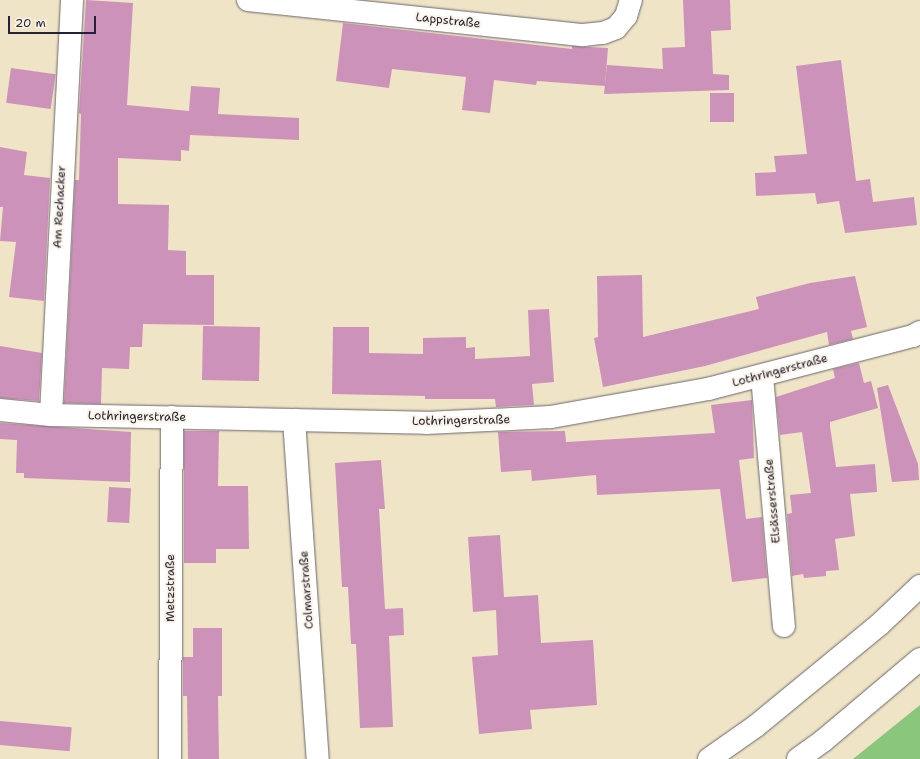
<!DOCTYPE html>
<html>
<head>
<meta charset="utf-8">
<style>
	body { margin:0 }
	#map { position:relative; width:920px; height:759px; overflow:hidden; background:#efe4c5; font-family:"Shantell Sans",sans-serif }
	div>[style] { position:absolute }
	.green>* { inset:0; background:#8ac77d }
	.building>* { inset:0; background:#cd92b9; transform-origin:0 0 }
	.roads { filter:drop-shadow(0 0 1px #6a666b) drop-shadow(0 0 1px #6a666b) }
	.minor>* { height:22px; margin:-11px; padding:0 11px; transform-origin:11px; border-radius:11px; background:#fff }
	.highway>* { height:22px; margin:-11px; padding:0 11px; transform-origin:11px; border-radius:11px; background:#fff }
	span { translate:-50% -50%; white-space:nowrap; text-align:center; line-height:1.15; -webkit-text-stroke:4px #fcf5e5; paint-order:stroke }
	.street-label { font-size:12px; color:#22223b }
	.scale { position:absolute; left:8px; top:16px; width:88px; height:18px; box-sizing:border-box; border:2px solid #22223b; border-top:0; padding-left:5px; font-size:12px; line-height:14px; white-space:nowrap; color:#22223b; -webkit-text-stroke:3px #fcf5e5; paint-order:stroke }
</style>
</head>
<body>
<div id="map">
	<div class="green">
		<i style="clip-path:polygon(920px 705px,920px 759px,853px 759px)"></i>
	</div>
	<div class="building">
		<i style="clip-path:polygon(86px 0,133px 3px,127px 105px,189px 111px,191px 86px,220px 88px,218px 114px,299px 118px,299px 140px,190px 135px,189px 151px,181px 150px,181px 161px,118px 158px,118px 204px,169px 205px,168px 250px,186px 251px,186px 275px,214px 275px,214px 325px,143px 324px,142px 347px,130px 347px,129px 369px,102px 368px,101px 404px,64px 403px,75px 180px,79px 180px,81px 114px,79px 113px)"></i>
		<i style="clip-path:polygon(683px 0,730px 0,731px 30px,711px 31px,713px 74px,729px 75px,729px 90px,604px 94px,607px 65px,663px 69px,662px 48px,685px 47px)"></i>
		<i style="clip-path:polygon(343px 23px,572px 49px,572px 46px,608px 48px,605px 86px,537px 81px,536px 85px,494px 80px,490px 113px,462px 110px,466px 77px,392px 69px,389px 88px,336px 81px)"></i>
		<i style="clip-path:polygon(841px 60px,856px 181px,870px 179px,873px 202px,914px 197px,917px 225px,845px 233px,839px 201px,817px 204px,815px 193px,756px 196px,755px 173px,776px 172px,774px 156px,807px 154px,796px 66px)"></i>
		<i style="left:11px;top:68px;width:45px;height:35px;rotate:8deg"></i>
		<i style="left:710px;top:93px;width:24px;height:29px"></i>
		<i style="clip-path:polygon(0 147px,27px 152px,24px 175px,50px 178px,44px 301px,9px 297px,16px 242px,0 241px,3px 207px,0 207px)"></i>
		<i style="clip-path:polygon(642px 275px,643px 337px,759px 309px,756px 297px,810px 283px,855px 276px,867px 327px,851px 331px,853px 339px,829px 345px,827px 332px,705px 366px,603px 387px,594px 338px,598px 337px,597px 276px)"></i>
		<i style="clip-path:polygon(549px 309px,554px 382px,532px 384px,534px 405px,496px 407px,495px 399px,425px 399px,425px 396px,332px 394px,333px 327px,369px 327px,369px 353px,423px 354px,423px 338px,466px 337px,466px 348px,475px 347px,475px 359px,530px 356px,528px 310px)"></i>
		<i style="left:203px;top:326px;width:57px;height:54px;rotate:1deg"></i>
		<i style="clip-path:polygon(0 346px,42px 353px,39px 401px,0 398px)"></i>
		<i style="clip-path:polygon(859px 363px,864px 383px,871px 381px,878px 408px,830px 422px,830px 426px,836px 467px,875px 464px,877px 492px,850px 494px,855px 536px,835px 539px,839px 570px,826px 571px,826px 576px,804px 578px,803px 574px,792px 576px,787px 514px,792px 513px,790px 495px,811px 493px,802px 432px,780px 435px,776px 397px,835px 378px,833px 369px)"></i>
		<i style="clip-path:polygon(888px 385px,918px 464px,919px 480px,892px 482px,877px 388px)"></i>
		<i style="clip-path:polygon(752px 400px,754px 458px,739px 460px,746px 519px,762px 517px,767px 578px,732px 582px,720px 489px,597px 495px,596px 475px,532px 481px,531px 470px,501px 472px,498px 432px,565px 431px,566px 442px,715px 433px,711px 405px)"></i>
		<i style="clip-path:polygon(0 423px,131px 432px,130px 482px,24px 478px,24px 473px,16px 473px,17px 440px,0 439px)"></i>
		<i style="clip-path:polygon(184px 431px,219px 431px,218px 486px,248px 486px,249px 549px,216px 549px,216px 563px,184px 563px)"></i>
		<i style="clip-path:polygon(381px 460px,385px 509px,379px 509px,385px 609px,403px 608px,404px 635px,389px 636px,393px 727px,360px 728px,356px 644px,351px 644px,348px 587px,342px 587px,335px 463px)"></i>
		<i style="left:109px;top:487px;width:22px;height:35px;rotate:3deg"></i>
		<i style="clip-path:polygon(500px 535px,504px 597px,538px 595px,541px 643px,593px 640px,597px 705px,530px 710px,532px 729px,479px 734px,472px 657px,498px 655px,496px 610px,473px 612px,468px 537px)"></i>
		<i style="clip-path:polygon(193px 628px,222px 628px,222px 696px,218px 696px,219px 759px,188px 759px,187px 696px,183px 696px,183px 657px,193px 657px)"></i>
		<i style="left:0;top:721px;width:72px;height:24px;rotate:5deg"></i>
	</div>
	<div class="roads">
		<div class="minor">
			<i style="left:248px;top:0;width:337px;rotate:6deg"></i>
			<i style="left:583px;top:35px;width:20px;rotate:-6deg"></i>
			<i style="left:603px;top:33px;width:14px;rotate:-21deg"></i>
			<i style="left:616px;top:28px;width:16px;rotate:-50deg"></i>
			<i style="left:626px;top:16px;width:17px;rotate:-73deg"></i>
			<i style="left:762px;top:376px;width:251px;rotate:85deg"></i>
			<i style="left:0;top:410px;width:51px;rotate:5.6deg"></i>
			<i style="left:51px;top:415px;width:375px;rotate:1.2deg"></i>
			<i style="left:426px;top:423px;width:125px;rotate:-2.7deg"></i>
			<i style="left:551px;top:417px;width:159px;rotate:-10.1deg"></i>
			<i style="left:708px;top:389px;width:212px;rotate:-14.5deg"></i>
			<i style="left:913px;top:336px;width:8px;rotate:-30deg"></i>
			<i style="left:51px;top:415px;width:416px;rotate:-87.1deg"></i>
			<i style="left:294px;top:420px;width:340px;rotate:86deg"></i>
			<i style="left:170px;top:759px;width:342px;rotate:-89.7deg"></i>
		</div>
		<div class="highway">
			<i style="left:709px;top:759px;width:57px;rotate:-35.1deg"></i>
			<i style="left:756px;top:726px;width:159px;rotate:-39.4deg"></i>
			<i style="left:879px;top:625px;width:57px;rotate:-43.6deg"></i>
			<i style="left:798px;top:759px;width:31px;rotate:-36deg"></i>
			<i style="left:823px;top:741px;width:127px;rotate:-40.2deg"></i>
		</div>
	</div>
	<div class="street-label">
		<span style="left:448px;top:21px;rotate:6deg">Lappstraße</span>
		<span style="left:60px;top:207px;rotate:-87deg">Am Rechacker</span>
		<span style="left:780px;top:371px;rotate:-15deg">Lothringerstraße</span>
		<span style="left:137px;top:417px;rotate:1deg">Lothringerstraße</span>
		<span style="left:461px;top:421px;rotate:-1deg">Lothringerstraße</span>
		<span style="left:773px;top:501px;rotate:-95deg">Elsässerstraße</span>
		<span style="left:171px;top:588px;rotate:-90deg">Metzstraße</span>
		<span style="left:307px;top:590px;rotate:-94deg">Colmarstraße</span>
	</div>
	<div class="scale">20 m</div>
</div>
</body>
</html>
